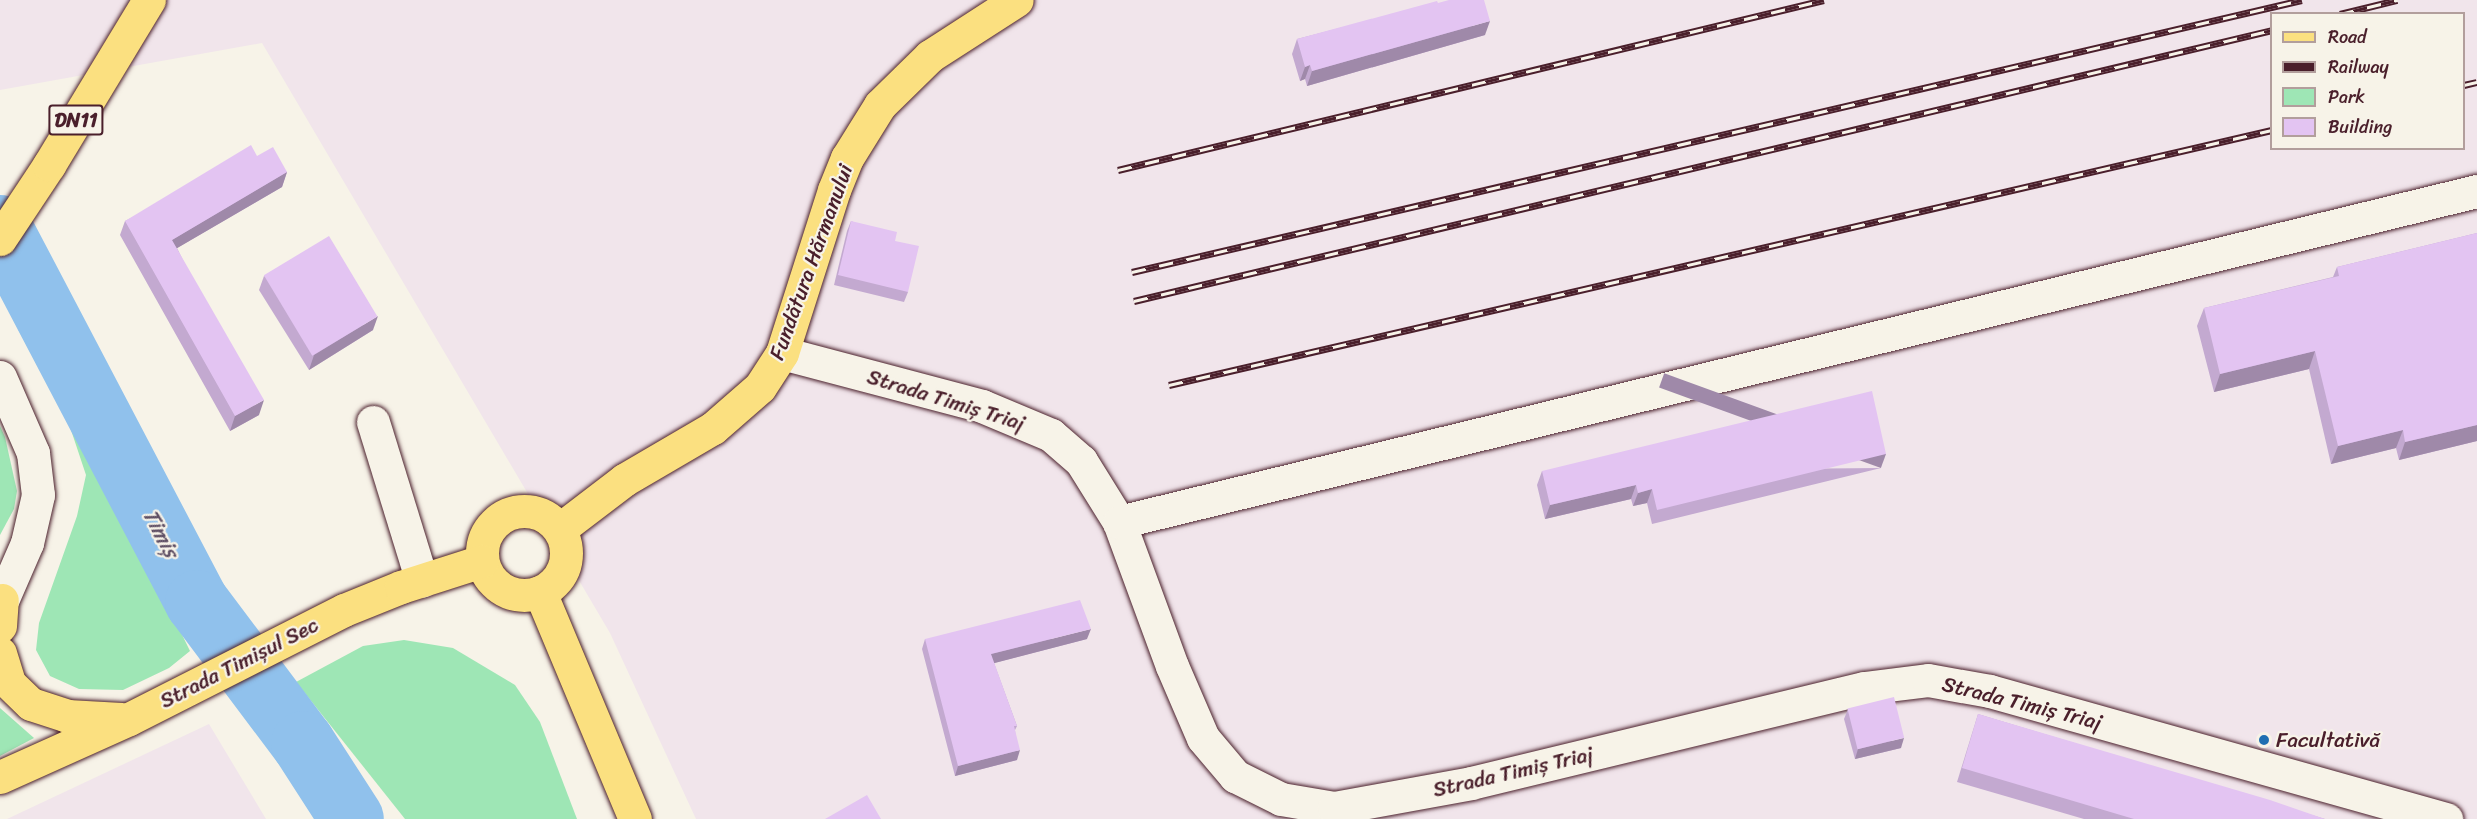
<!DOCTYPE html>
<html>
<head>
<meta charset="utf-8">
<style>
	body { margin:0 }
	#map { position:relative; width:2477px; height:819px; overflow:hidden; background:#f7f3e8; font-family:Sriracha,sans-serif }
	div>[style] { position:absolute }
	.built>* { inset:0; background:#f1e5eb }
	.green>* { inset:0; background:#9ee6b5 }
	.river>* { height:64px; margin:-32px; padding:0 32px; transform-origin:32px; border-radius:32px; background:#90c1ec }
	.roads { filter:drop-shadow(0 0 2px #4a1f2b) drop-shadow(0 0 2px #4a1f2b) }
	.minor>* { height:33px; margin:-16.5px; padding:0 16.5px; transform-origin:16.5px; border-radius:16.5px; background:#f7f3e8 }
	.major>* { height:33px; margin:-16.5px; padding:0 16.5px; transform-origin:16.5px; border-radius:16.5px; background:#fbe080 }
	.major>.ring { margin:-16.5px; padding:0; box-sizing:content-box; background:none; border:33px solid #fbe080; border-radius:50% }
	.rail>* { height:7px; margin-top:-3.5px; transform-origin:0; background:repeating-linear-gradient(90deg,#f7f3e8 0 14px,#4a1f2b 0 28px); box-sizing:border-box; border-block:2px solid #4a1f2b }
	.wall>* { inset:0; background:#c3a9d0 }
	.shaded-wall>* { inset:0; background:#9f89a9; transform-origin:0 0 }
	.building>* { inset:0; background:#e3c4f2; transform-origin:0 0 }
	.dots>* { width:16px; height:16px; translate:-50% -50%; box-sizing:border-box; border:3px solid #f7f3e8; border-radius:50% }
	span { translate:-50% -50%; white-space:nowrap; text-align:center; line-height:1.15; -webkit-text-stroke:4.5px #f7f3e8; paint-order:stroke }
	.shield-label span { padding:2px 4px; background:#f7f3e8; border:2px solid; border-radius:4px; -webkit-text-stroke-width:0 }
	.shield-label { font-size:20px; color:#4a1f2b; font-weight:700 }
	.street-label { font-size:21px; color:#4a1f2b }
	.poi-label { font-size:21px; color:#4a1f2b }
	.left { translate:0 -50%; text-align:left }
	.water-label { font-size:22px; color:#5f5065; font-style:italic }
	.legend { position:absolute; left:2270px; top:12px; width:195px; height:138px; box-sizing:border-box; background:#f7f3e8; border:2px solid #b29e9c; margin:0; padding:8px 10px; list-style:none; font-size:18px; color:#4a1f2b }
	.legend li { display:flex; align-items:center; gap:12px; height:30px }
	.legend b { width:30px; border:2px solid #b29e9c }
</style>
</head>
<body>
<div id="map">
	<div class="built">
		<i style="clip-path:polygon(evenodd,0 0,2477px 0,2477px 819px,696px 819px,610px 633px,262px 43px,0 90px,0 0,2272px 14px,2464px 14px,2464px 148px,2272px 148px,2272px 14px)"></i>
		<i style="clip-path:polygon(209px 724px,266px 819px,7px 819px)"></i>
	</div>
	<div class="green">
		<i style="clip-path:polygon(27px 318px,190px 651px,169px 668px,123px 690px,79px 689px,50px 676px,36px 650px,39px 623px,77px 516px,86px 475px,69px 424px,18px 329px)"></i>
		<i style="clip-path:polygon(0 426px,5px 437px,17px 491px,14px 509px,0 535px)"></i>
		<i style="clip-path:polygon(404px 640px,453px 648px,515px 685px,540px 722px,577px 819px,405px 819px,296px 682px,363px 646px)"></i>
		<i style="clip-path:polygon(0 708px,34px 738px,0 756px)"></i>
	</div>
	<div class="river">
		<i style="left:0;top:227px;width:424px;rotate:62.3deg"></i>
		<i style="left:197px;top:602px;width:176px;rotate:53.1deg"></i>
		<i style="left:303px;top:743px;width:90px;rotate:57.2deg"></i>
	</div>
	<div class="roads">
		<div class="minor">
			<i style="left:782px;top:353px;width:207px;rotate:14.8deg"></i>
			<i style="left:982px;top:406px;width:75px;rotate:22.8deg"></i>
			<i style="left:1051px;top:435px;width:40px;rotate:41deg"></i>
			<i style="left:1081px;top:461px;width:72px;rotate:58.1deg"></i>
			<i style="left:1119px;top:522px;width:153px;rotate:69.8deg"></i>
			<i style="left:1172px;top:666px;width:78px;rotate:66.7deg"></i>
			<i style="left:1203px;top:738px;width:50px;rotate:49.9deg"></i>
			<i style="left:1235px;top:776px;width:51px;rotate:26.6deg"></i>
			<i style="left:1281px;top:799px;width:54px;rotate:9.6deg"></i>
			<i style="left:1334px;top:808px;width:139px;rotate:-10.3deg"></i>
			<i style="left:1471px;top:783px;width:404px;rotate:-13.6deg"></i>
			<i style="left:1864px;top:688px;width:64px;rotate:-7.1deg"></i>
			<i style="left:1928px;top:680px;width:63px;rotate:10.1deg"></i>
			<i style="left:1990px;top:691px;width:474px;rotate:15.7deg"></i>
			<i style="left:0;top:377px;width:83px;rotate:66.5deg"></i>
			<i style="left:33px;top:453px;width:42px;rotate:83.2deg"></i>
			<i style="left:38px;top:495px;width:49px;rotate:102.9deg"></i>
			<i style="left:27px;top:543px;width:68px;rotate:113.5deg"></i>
			<i style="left:373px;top:422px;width:166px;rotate:72.9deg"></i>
			<i style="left:1119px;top:522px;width:1398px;rotate:-13.7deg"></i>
		</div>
		<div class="major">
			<i style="left:0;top:239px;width:89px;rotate:-56.5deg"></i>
			<i style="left:49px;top:165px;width:193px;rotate:-58.8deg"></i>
			<i class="ring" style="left:482px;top:511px;width:51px;height:51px"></i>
			<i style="left:560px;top:529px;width:81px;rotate:-37.4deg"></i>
			<i style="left:624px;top:480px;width:103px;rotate:-30.3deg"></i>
			<i style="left:713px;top:428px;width:62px;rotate:-41.1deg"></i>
			<i style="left:760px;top:387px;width:40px;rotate:-57.1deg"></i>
			<i style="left:782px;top:353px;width:171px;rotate:-72.3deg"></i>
			<i style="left:834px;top:190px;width:35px;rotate:-68deg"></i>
			<i style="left:847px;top:158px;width:62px;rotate:-58.1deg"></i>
			<i style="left:880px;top:105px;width:70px;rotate:-44.4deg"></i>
			<i style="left:930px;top:56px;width:103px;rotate:-32.8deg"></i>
			<i style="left:540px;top:592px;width:246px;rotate:67.3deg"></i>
			<i style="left:0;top:626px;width:26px;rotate:-86deg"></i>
			<i style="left:0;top:653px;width:31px;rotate:73deg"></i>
			<i style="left:9px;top:683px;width:30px;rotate:44deg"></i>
			<i style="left:31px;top:704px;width:38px;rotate:18deg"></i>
			<i style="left:67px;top:716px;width:54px;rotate:3.2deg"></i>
			<i style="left:0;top:777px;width:141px;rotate:-24.2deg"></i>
			<i style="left:129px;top:719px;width:241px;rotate:-26.9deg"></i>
			<i style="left:344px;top:610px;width:61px;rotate:-22deg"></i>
			<i style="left:401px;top:587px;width:85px;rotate:-17.8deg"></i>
		</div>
	</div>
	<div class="rail">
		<i style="left:2340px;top:14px;width:59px;rotate:-13.8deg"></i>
		<i style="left:2464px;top:85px;width:13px;rotate:-13deg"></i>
		<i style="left:1118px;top:170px;width:726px;rotate:-13.54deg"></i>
		<i style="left:1132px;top:272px;width:1201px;rotate:-13.09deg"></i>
		<i style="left:1134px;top:301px;width:1170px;rotate:-13.39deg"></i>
		<i style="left:1169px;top:385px;width:1132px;rotate:-13.02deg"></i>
	</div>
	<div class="wall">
		<i style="clip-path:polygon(1438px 3px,1485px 35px,1307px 86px,1305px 79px,1300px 81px,1292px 54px,1297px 39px)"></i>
		<i style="clip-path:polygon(257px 156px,287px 172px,282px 187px,177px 248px,259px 415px,230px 431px,120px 235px,125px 221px)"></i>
		<i style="clip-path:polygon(851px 221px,895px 241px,908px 292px,904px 302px,834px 285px,847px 231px)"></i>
		<i style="clip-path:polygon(2477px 233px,2477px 441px,2399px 460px,2396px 448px,2331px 464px,2309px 369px,2214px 392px,2197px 326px,2204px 308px,2333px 277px,2337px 267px)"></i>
		<i style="clip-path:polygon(264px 276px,373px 330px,309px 370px,259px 290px)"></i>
		<i style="clip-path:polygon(1881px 468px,1652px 524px,1647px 503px,1633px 506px,1631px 499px,1545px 519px,1537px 485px,1542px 471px)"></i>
		<i style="clip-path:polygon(925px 639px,1087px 639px,994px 663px,1017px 726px,1015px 730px,1017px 760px,955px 776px,922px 649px)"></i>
		<i style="clip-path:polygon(1848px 709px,1901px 748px,1855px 759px,1844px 719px)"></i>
		<i style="clip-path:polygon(1978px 714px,2325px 819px,2084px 819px,1957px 782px)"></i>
	</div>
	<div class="shaded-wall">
		<i style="clip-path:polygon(1490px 21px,1485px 35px,1307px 86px,1312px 71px)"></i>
		<i style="clip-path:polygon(1310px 65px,1305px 79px,1300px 81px,1305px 67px)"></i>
		<i style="clip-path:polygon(287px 172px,282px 187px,167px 254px,172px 240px)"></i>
		<i style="clip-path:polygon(378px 316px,373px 330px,309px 370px,314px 355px)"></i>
		<i style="clip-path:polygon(2315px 351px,2309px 369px,2214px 392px,2220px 374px)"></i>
		<i style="clip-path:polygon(264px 400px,259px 415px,230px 431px,235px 416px)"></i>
		<i style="clip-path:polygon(2477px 425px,2477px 441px,2399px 460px,2405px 442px)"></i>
		<i style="clip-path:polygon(2403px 430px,2396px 448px,2331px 464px,2338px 446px)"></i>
		<i style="left:1886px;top:454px;width:15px;height:236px;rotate:110deg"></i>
		<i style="clip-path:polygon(1636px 485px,1631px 499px,1545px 519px,1550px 505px)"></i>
		<i style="clip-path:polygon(1652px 489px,1647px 503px,1633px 506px,1638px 493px)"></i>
		<i style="clip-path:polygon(1091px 629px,1087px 639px,987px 665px,991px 654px)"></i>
		<i style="clip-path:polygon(1904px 738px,1901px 748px,1855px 759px,1858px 749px)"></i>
		<i style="clip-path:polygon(1020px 750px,1017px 760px,955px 776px,958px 766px)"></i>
	</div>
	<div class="building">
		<i style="clip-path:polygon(1449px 0,1484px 0,1490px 21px,1312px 71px,1310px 65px,1305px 67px,1297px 39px,1437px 1px,1438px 3px)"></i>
		<i style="clip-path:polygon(251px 145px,257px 156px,273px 147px,287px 172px,172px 240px,264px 400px,235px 416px,125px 221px)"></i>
		<i style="clip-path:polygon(851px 221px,897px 232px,895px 241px,919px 246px,908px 292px,838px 275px)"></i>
		<i style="clip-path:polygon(2477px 233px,2477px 425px,2405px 442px,2403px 430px,2338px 446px,2315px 351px,2220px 374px,2204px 308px,2339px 276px,2337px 267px)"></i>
		<i style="left:329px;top:236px;width:94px;height:76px;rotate:59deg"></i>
		<i style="clip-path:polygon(1872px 391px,1886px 454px,1657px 510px,1652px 489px,1638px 493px,1636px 485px,1550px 505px,1542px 471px)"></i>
		<i style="clip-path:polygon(1080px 600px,1091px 629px,991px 654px,1017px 726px,1014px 726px,1020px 750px,958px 766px,925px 639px)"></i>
		<i style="left:1894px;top:697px;width:42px;height:48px;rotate:76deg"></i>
		<i style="clip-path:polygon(1978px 714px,2270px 800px,2325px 819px,2134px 819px,1962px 768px)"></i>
		<i style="clip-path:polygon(867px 795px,881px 819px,825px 819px)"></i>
	</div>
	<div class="dots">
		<i style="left:2264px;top:740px;background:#1f6fb2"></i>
	</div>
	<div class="shield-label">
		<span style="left:76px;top:120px">DN11</span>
	</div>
	<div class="street-label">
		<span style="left:811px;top:262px;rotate:-70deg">Fundătura Hărmanului</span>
		<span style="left:946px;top:400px;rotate:17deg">Strada Timiș Triaj</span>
		<span style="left:239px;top:663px;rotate:-27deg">Strada Timișul Sec</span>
		<span style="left:2022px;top:703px;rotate:14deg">Strada Timiș Triaj</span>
		<span style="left:1513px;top:772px;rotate:-13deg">Strada Timiș Triaj</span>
	</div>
	<div class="poi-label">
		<span class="left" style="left:2276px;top:740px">Facultativă</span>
	</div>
	<div class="water-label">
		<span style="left:161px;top:533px;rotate:62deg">Timiș</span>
	</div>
	<ul class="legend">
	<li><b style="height:8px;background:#fbe080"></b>Road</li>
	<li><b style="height:8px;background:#4a1f2b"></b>Railway</li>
	<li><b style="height:16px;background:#9ee6b5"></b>Park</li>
	<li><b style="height:16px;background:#e3c4f2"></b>Building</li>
	</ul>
</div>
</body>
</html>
